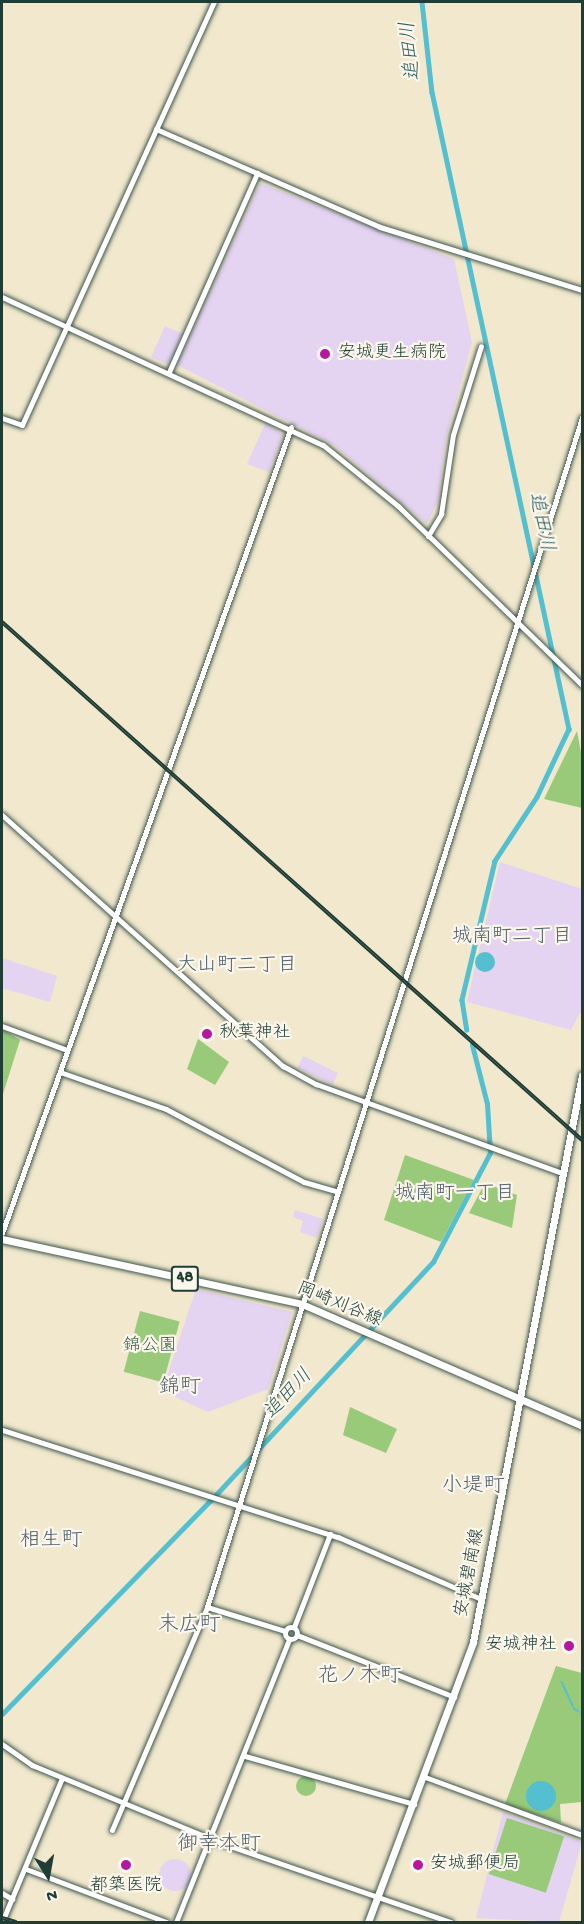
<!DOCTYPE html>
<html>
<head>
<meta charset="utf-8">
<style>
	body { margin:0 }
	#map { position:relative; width:584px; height:1924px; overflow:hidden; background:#f1e8ce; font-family:"Gochi Hand","Klee One",sans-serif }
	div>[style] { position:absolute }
	.built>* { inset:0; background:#e4d3f1; transform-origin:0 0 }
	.round { border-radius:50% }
	.green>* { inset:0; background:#98ca7a; transform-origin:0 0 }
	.water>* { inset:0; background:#54bfcf }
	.stream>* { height:1.5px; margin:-0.75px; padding:0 0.75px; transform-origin:0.75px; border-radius:0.75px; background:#54bfcf }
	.canal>* { height:4.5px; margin:-2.25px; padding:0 2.25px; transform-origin:2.25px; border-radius:2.25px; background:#54bfcf }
	.roads { filter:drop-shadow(0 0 2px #3e574b) drop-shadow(0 0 2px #3e574b) }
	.minor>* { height:5px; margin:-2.5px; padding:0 2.5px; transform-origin:2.5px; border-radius:2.5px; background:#fff }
	.minor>.ring { margin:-2.5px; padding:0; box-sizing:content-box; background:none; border:5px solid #fff; border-radius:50% }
	.major>* { height:7px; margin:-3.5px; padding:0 3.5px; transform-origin:3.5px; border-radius:3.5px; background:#fff }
	.rail>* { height:4px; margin-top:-2px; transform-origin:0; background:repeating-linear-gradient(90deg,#fbf7ec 0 4.5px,#1f3d34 0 9px); box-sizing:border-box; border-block:2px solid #1f3d34 }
	.dots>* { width:16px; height:16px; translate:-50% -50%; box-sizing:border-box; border:3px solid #fbf7ec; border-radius:50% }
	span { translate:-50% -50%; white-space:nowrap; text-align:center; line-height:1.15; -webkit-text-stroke:4.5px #fbf7ec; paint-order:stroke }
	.shield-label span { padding:2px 4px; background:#fbf7ec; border:2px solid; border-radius:4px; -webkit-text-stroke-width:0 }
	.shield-label { font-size:16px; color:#1f3d34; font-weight:700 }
	.poi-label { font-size:18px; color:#1f3d34 }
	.left { translate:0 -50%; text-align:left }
	.right { translate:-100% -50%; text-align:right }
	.street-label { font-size:18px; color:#1f3d34 }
	.park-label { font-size:18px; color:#3d6046 }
	.water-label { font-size:20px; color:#2c5e5b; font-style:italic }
	.neighbourhood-label { font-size:20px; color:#54636e }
	.quarter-label { font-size:21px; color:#54636e }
	.frame { position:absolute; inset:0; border:3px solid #1f3d34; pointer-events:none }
	.north { position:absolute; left:18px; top:1846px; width:60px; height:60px; -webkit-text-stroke:4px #fbf7ec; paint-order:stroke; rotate:169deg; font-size:16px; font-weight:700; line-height:24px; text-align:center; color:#1f3d34 }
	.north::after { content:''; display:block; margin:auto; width:21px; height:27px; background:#1f3d34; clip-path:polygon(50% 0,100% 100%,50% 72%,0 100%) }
</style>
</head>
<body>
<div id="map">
	<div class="built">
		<i style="clip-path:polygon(260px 183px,454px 259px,472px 342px,446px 438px,438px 501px,427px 524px,334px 445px,177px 365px)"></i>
		<i style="left:165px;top:326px;width:20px;height:34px;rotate:24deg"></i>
		<i style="clip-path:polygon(266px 422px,283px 435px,269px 472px,247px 464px)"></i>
		<i style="clip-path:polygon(500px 862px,582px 889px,582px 1009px,571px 1030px,467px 1002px)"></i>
		<i style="clip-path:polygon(2px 958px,57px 976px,50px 1002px,2px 988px)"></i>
		<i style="left:303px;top:1056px;width:39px;height:13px;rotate:26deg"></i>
		<i style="clip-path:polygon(295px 1210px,323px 1219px,317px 1238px,300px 1232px,303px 1221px,293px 1217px)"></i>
		<i style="clip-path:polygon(196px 1289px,292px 1312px,268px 1389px,208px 1412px,162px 1391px)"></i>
		<i style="clip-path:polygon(503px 1812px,582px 1842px,559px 1922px,476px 1918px)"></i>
		<i class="round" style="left:159px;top:1859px;width:32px;height:32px"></i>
	</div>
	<div class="green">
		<i style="clip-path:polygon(577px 731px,582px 758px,582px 808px,544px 799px)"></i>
		<i style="clip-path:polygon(2px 1029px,20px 1040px,2px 1097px)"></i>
		<i style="clip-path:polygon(198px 1039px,229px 1062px,215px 1085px,187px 1069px)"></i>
		<i style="clip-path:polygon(405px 1155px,474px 1180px,441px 1242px,384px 1220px)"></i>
		<i style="clip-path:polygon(485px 1183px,517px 1195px,512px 1228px,469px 1213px)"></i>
		<i style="left:140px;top:1311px;width:41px;height:63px;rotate:15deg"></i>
		<i style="clip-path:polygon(350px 1407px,397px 1429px,386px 1453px,343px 1435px)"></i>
		<i style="clip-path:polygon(556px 1666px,582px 1673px,582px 1802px,560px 1804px,561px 1823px,505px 1804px)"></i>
		<i class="round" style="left:296px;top:1776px;width:20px;height:20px"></i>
		<i style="left:507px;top:1818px;width:60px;height:59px;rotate:18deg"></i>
	</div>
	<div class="water">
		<i class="round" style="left:475px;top:952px;width:20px;height:20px"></i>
		<i class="round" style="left:526px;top:1781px;width:30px;height:30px"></i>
	</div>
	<div class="stream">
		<i style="left:562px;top:1682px;width:26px;rotate:65deg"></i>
		<i style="left:574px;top:1708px;width:5px;rotate:37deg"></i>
		<i style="left:582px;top:1712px;width:2px;rotate:90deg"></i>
	</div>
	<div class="canal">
		<i style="left:422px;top:2px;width:91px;rotate:83.7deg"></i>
		<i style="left:432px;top:92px;width:652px;rotate:77.86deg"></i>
		<i style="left:569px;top:729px;width:75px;rotate:115.2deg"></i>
		<i style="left:537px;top:797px;width:77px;rotate:123.3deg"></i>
		<i style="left:495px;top:861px;width:143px;rotate:103.4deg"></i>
		<i style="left:462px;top:1000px;width:30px;rotate:81deg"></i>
		<i style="left:2px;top:1714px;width:298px;rotate:-45.7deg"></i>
		<i style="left:210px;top:1501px;width:327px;rotate:-47deg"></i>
		<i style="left:433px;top:1262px;width:123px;rotate:-62.4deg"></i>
		<i style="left:490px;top:1153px;width:49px;rotate:-93.5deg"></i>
		<i style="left:487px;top:1104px;width:61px;rotate:-104.3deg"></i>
	</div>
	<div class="roads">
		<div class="minor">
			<i style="left:156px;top:129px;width:244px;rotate:23.6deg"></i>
			<i style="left:380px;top:227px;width:212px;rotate:17.3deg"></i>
			<i style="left:2px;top:297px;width:353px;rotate:24.8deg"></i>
			<i style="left:323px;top:445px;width:97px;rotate:39.1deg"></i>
			<i style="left:398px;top:506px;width:257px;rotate:44.2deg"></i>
			<i style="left:169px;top:372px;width:218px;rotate:-66.1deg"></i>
			<i style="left:2px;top:418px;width:21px;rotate:19deg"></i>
			<i style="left:22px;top:425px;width:465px;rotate:-65.6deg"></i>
			<i style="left:428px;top:536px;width:26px;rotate:-59deg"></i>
			<i style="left:441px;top:514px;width:80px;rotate:-81.4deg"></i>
			<i style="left:453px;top:435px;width:93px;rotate:-72.5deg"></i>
			<i style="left:2px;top:815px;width:377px;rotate:41.8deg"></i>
			<i style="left:283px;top:1066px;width:38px;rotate:29deg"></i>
			<i style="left:316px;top:1084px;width:262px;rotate:19.9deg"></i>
			<i style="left:2px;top:1026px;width:69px;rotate:20.3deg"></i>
			<i style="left:60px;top:1072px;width:112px;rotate:19.2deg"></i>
			<i style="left:166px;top:1109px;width:156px;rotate:27.9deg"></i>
			<i style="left:304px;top:1182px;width:35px;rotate:16deg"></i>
			<i style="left:2px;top:1233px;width:856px;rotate:-70.27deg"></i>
			<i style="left:2px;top:1430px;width:353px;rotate:17.7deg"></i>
			<i style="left:338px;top:1537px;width:156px;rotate:23.4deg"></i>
			<i style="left:207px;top:1607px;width:82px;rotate:17.1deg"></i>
			<i class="ring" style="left:285px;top:1627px;width:7px;height:7px"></i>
			<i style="left:294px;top:1627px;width:100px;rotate:-68.8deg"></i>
			<i style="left:297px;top:1635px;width:169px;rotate:21.5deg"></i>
			<i style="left:2px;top:1744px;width:37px;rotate:35deg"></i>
			<i style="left:32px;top:1765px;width:204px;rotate:22.4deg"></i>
			<i style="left:221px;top:1843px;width:243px;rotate:19deg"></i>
			<i style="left:245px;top:1756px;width:176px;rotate:15.9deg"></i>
			<i style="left:425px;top:1777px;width:167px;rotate:20.3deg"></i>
			<i style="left:112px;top:1830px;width:242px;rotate:-66.9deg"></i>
			<i style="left:207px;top:1607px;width:1247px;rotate:-72.5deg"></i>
			<i style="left:26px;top:1869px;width:150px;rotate:20.7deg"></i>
			<i style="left:2px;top:1893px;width:12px;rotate:31deg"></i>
			<i style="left:2px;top:1922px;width:156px;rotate:-67.4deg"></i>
			<i style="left:176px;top:1922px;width:305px;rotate:-68.2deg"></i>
		</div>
		<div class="major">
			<i style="left:2px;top:1239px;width:307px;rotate:12.2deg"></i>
			<i style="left:302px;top:1304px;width:305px;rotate:23.5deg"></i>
			<i style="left:368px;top:1922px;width:299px;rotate:-69.4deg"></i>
			<i style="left:473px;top:1642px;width:577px;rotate:-79.12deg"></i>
		</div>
	</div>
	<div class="rail">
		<i style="left:2px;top:622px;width:778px;rotate:41.77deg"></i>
		<i style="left:2px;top:1918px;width:15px;rotate:16deg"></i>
	</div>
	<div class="dots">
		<i style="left:325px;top:354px;background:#b5179e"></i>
		<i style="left:207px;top:1034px;background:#b5179e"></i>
		<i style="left:569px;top:1646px;background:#b5179e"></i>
		<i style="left:126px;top:1865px;background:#b5179e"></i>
		<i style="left:418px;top:1865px;background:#b5179e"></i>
	</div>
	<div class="shield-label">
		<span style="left:185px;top:1279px">48</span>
	</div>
	<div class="poi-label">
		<span class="left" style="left:338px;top:354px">安城更生病院</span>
		<span class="left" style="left:219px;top:1034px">秋葉神社</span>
		<span class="right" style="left:557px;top:1646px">安城神社</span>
		<span class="left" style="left:430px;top:1865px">安城郵便局</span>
		<span style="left:126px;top:1887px">都築医院</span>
	</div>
	<div class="street-label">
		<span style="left:339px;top:1306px;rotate:22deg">岡崎刈谷線</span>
		<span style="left:471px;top:1573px;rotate:-79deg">安城碧南線</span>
	</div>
	<div class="park-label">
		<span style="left:150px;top:1347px">錦公園</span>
	</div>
	<div class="water-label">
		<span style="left:412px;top:51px;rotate:-96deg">追田川</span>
		<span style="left:540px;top:522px;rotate:78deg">追田川</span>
		<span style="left:289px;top:1395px;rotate:-47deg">追田川</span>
	</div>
	<div class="neighbourhood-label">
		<span style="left:512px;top:937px">城南町二丁目</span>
		<span style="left:237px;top:966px">大山町二丁目</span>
		<span style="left:455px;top:1194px">城南町一丁目</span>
	</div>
	<div class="quarter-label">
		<span style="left:180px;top:1389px">錦町</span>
		<span style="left:473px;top:1488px">小堤町</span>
		<span style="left:51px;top:1542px">相生町</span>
		<span style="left:189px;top:1627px">末広町</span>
		<span style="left:359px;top:1678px">花ノ木町</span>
		<span style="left:219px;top:1846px">御幸本町</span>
	</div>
	<div class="frame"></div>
	<div class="north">N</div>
</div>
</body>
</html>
